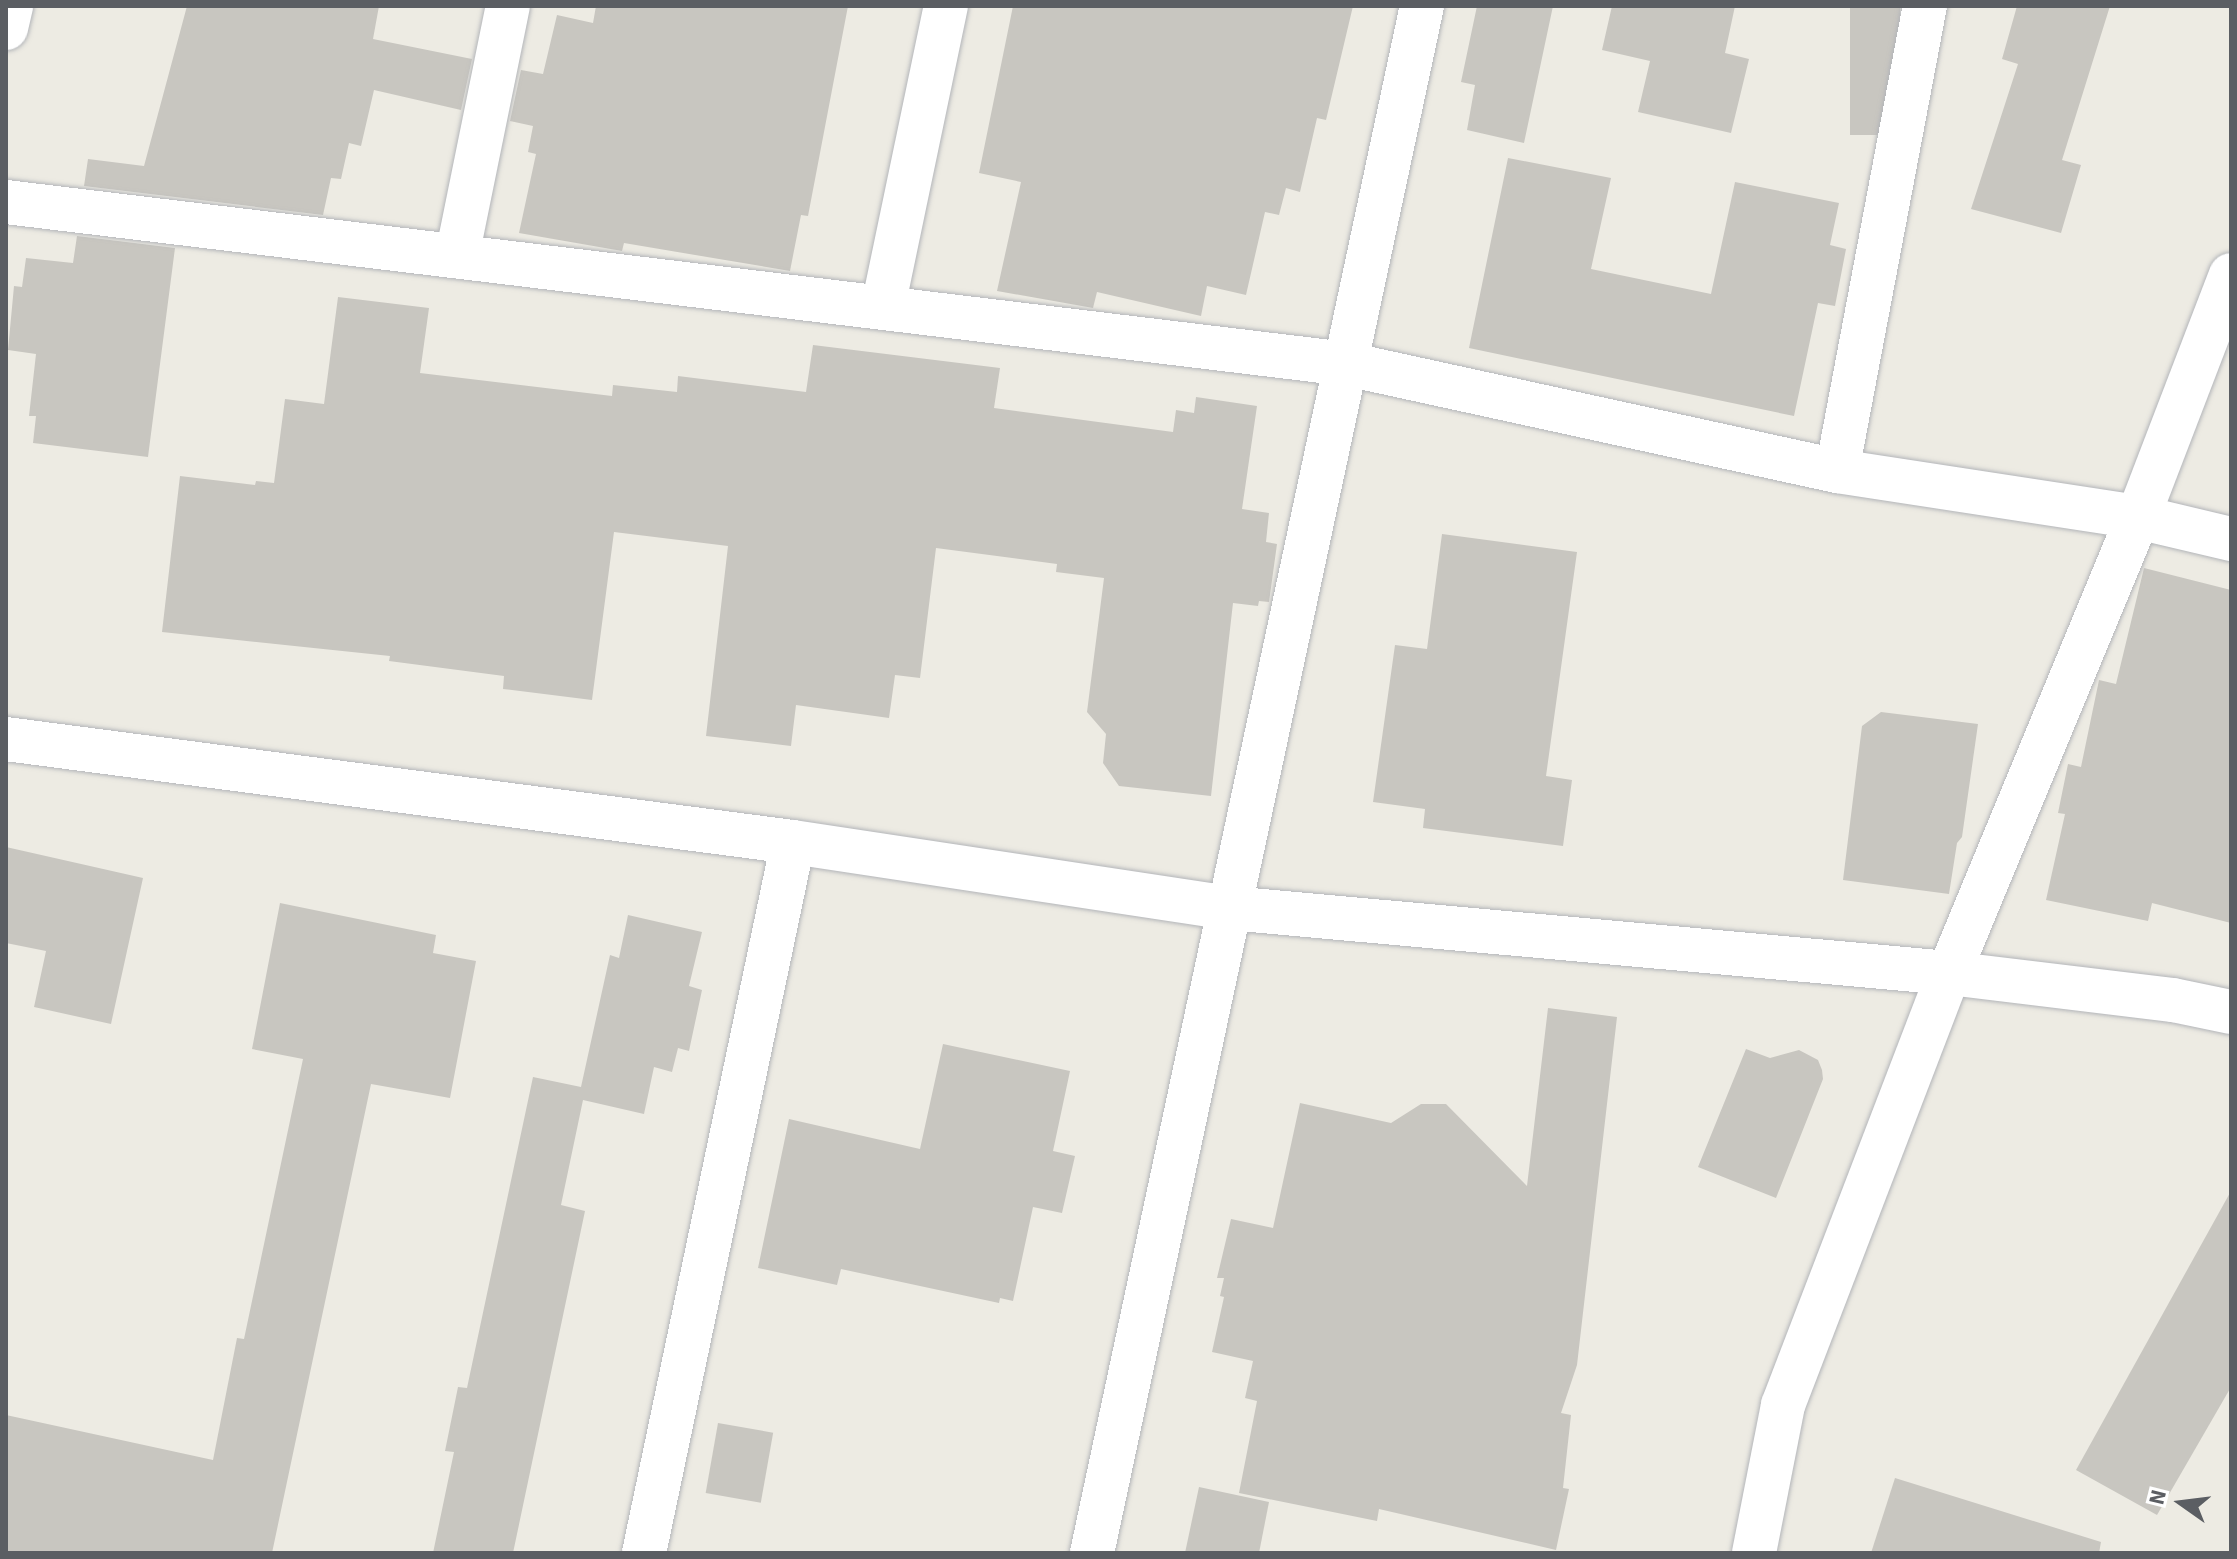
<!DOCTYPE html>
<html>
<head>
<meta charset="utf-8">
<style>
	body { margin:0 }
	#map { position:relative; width:2237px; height:1559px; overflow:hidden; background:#edebe3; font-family:"Source Sans 3",sans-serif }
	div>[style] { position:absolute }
	.building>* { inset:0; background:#c8c6c0; transform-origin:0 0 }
	.roads { filter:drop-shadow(0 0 2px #b3b5b9) drop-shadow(0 0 2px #b3b5b9) }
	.minor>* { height:44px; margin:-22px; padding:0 22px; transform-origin:22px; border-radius:22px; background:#fff }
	span { translate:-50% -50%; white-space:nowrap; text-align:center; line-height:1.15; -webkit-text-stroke:6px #fff; paint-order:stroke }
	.frame { position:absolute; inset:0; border:8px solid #5b5e63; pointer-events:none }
	.north { position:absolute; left:2141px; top:1463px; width:80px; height:80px; -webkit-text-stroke:6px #fff; paint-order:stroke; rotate:284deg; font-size:22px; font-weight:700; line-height:32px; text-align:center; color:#5b5e63 }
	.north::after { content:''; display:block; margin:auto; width:28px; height:36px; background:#5b5e63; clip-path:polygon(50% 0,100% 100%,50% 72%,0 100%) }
</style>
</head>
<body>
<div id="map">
	<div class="building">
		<i style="clip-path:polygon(187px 6px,379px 6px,373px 39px,472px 59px,461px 110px,374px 90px,361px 146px,349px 143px,341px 179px,331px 178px,323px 215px,84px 186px,88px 159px,144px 166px)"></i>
		<i style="clip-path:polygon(596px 6px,848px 6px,808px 216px,801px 215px,790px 271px,624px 243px,622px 251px,519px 233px,536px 154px,528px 152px,533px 126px,510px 121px,521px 70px,543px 74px,557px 15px,593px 23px)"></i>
		<i style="clip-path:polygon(1013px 6px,1353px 6px,1326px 120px,1317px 118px,1300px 192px,1286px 188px,1279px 215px,1265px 212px,1246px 295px,1207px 286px,1201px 316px,1097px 292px,1093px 308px,997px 291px,1021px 182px,979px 173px)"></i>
		<i style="clip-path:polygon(1477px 6px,1553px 6px,1524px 143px,1467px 130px,1475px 85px,1461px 82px)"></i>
		<i style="clip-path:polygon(1612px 6px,1735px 6px,1725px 53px,1749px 59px,1731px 133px,1638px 112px,1650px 61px,1602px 50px)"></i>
		<i style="left:1850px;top:6px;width:50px;height:129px"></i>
		<i style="clip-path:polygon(2017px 6px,2110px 6px,2062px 160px,2081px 165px,2061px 233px,1971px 209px,2018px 64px,2002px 59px)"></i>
		<i style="clip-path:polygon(1508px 158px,1611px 178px,1591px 269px,1711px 294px,1735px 182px,1839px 203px,1830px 245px,1846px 249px,1835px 306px,1818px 303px,1794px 416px,1469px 348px)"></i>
		<i style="clip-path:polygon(77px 236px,175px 248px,148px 457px,33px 443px,36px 416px,29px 416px,36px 354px,8px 350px,14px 286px,22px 287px,26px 258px,73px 263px)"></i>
		<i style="clip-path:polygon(338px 297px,429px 308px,420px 373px,612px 396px,613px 385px,677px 392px,678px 376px,806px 392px,813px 345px,1000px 368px,994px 408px,1173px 432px,1176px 410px,1194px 413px,1196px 397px,1257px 406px,1242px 509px,1269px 513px,1266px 542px,1277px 544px,1269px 602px,1259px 601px,1258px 606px,1233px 603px,1211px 796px,1119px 786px,1103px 763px,1106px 734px,1087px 712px,1104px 578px,1056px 572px,1057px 564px,936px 548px,920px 678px,895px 675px,889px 718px,796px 705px,791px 746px,706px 736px,728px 546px,614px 532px,592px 700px,503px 689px,504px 676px,389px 661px,390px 656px,162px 632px,180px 476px,255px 485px,256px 481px,274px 483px,285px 399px,324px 404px)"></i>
		<i style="clip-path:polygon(1442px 534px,1577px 552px,1546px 776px,1572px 780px,1563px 846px,1423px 828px,1425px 809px,1373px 802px,1395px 645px,1427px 649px)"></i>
		<i style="clip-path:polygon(2144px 568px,2231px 590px,2231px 923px,2152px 903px,2148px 921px,2046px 900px,2065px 814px,2058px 813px,2068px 764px,2081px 767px,2099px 680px,2116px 684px)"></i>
		<i style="clip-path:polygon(1881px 712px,1978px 724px,1962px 837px,1957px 843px,1949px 894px,1843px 880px,1862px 726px)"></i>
		<i style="clip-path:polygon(6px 847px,143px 878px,111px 1024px,34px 1007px,46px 951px,6px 943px)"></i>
		<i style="clip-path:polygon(280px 903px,436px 935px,433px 953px,476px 961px,450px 1098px,371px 1084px,272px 1553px,6px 1553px,6px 1415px,213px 1460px,237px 1338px,244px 1339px,303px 1059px,252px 1049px)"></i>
		<i style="clip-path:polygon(628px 915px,702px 932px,689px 986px,702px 990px,689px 1051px,678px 1048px,672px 1072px,654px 1067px,644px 1114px,583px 1100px,561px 1205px,585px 1211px,513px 1553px,433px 1553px,454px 1452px,445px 1451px,458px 1387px,467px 1388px,533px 1077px,581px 1087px,610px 955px,619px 958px)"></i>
		<i style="clip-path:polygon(1548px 1008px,1617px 1017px,1577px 1365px,1561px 1413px,1571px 1415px,1563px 1488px,1569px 1489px,1556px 1550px,1379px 1509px,1377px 1521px,1239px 1493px,1257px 1401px,1245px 1398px,1253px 1361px,1212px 1352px,1224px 1297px,1220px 1296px,1224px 1278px,1217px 1278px,1231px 1219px,1273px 1228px,1300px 1103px,1391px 1123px,1421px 1104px,1446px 1104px,1527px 1186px)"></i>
		<i style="clip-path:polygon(943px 1044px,1070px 1071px,1053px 1151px,1075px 1156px,1062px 1213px,1033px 1207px,1013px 1301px,1000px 1298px,999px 1303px,841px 1269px,837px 1285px,758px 1268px,789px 1119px,920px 1149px)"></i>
		<i style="clip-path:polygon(1746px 1049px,1770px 1058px,1799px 1050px,1818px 1060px,1822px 1070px,1823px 1079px,1776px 1198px,1698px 1167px)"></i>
		<i style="clip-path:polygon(2231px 1191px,2231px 1387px,2157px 1515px,2076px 1470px)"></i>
		<i style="left:718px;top:1423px;width:56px;height:71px;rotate:10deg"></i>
		<i style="clip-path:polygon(1895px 1478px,2101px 1542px,2099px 1553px,1871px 1553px)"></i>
		<i style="clip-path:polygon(1199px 1487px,1269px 1502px,1259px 1553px,1185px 1553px)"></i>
	</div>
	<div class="roads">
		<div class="minor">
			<i style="left:6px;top:28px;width:23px;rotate:-77deg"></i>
			<i style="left:6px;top:202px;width:1351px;rotate:6.89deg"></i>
			<i style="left:1347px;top:364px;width:502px;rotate:12.32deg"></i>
			<i style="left:1837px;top:471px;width:304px;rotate:8.7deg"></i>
			<i style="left:2138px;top:517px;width:96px;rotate:13.3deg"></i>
			<i style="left:457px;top:256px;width:255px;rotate:-78.5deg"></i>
			<i style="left:883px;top:307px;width:308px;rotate:-78.2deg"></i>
			<i style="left:1837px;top:471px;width:473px;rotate:-79.3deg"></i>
			<i style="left:6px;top:739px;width:794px;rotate:7.46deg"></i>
			<i style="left:793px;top:842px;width:441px;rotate:8.6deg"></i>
			<i style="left:1229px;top:908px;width:723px;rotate:5.16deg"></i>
			<i style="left:1949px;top:973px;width:226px;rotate:6.9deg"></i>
			<i style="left:2173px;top:1000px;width:59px;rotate:11.7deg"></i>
			<i style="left:644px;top:1553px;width:726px;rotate:-78.16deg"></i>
			<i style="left:1092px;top:1553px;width:1582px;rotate:-77.96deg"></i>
			<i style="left:1754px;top:1553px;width:151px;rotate:-78.9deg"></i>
			<i style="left:1783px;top:1405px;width:463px;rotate:-69deg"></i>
			<i style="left:1949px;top:973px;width:494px;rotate:-67.5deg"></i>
			<i style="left:2138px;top:517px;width:259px;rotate:-69deg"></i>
		</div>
	</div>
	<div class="frame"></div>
	<div class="north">N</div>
</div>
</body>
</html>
